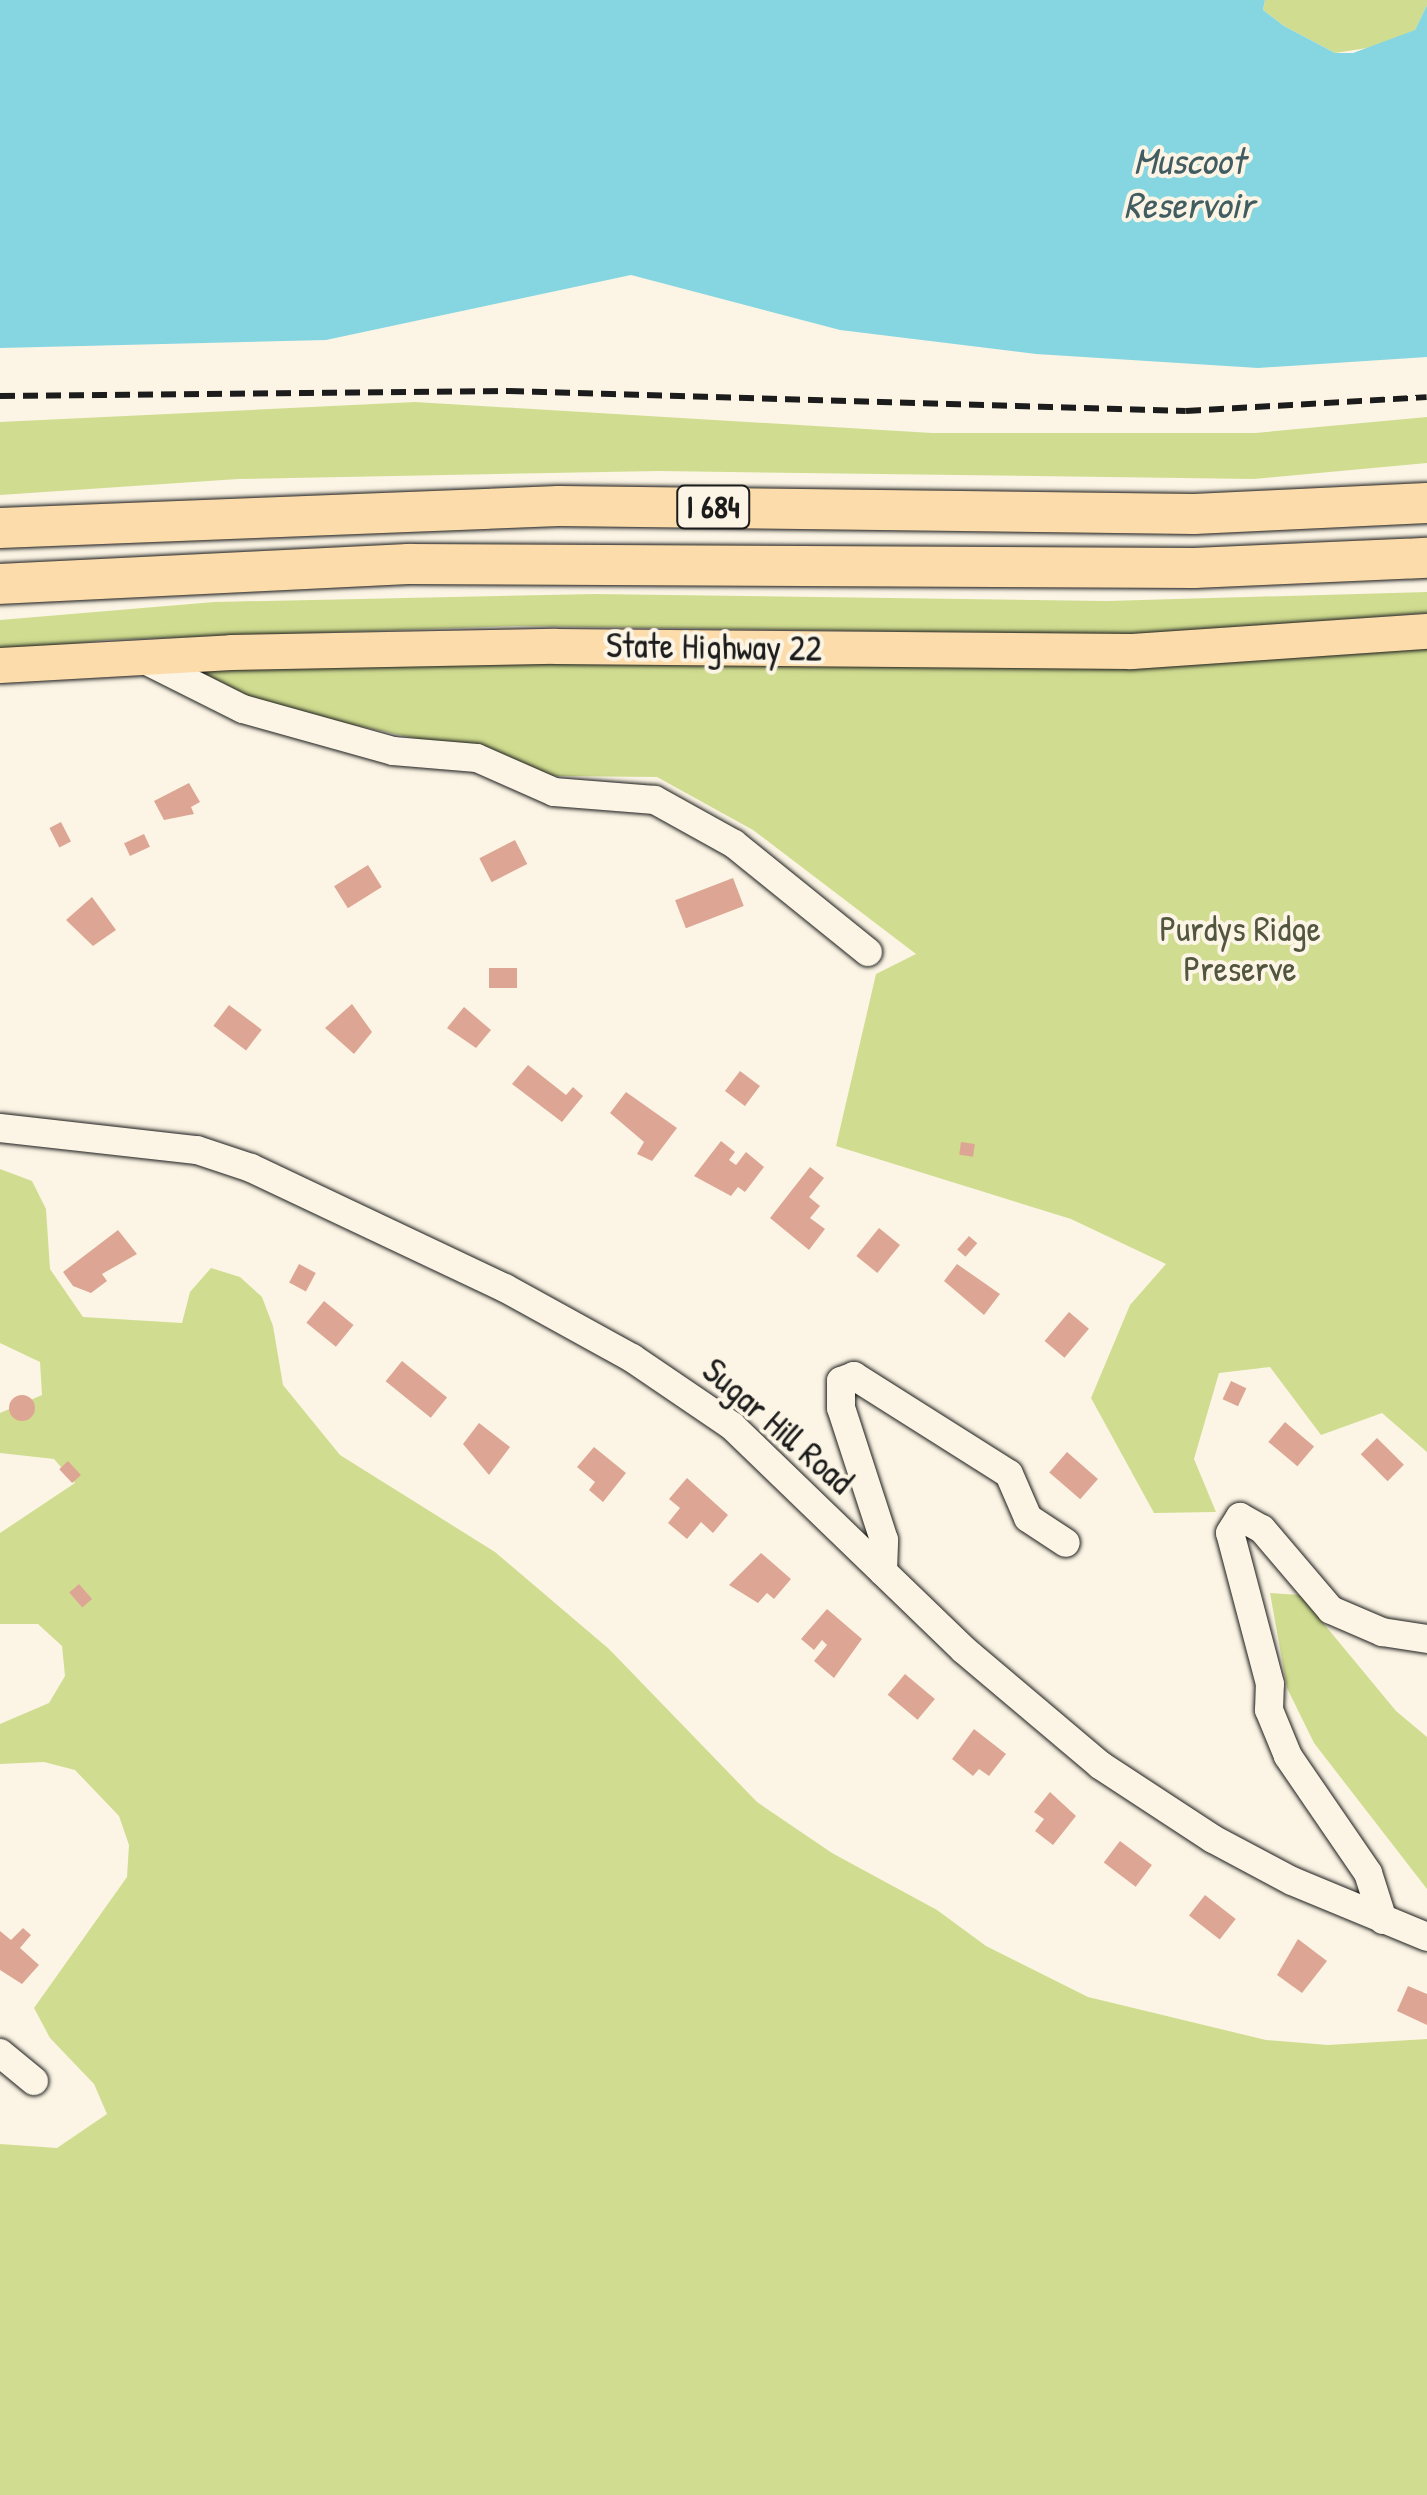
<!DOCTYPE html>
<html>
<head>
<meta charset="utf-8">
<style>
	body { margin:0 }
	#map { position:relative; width:1427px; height:2495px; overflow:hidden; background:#fcf5e5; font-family:"Patrick Hand",sans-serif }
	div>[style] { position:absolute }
	.green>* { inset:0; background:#d0dd90 }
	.water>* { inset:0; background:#86d6e2 }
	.building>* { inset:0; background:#dda694; transform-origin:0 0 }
	.round { border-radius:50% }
	.roads { filter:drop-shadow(0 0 2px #1c1c1c) drop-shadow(0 0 2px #1c1c1c) }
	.minor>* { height:28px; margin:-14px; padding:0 14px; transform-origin:14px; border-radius:14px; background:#fcf5e5 }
	.major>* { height:35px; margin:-17.5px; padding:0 17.5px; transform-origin:17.5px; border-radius:17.5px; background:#fddcac }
	.highway>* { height:40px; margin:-20px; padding:0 20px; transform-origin:20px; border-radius:20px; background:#fddcac }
	.rail>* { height:6px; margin-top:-3px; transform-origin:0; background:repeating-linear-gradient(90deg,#1c1c1c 0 15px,transparent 0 23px) }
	span { translate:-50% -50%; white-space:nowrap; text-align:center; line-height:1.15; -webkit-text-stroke:8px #fcf5e5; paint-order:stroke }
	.shield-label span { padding:2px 8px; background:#fcf5e5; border:2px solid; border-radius:8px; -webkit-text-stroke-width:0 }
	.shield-label { font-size:32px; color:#1c1c1c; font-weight:700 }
	.street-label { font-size:35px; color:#1c1c1c }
	.park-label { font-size:35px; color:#52563f }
	.water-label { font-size:38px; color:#415d61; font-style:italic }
</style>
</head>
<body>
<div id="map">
	<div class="green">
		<i style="clip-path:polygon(1265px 0,1427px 0,1427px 5px,1415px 30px,1380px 46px,1335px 53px,1284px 26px,1263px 10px)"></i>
		<i style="clip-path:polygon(415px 402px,932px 433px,1255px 433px,1427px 417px,1427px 463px,1254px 479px,659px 471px,238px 479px,0 495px,0 422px)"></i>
		<i style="clip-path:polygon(1427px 592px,1427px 613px,1135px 635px,514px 626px,107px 640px,0 651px,0 620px,214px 602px,595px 594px,1107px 601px)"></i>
		<i style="clip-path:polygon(1427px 643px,1427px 1452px,1382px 1413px,1321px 1435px,1270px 1367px,1219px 1373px,1194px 1459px,1216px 1512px,1154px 1513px,1091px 1398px,1130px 1305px,1166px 1264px,1071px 1219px,836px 1146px,876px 974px,916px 954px,753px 830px,657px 777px,552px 776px,432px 742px,245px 701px,168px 664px)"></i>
		<i style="clip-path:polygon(0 1169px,32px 1181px,46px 1209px,50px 1269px,83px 1317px,182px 1323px,190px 1292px,211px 1268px,240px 1277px,262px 1297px,273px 1326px,283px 1385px,340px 1455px,495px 1552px,609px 1649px,757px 1802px,832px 1853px,937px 1910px,986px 1946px,1088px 1997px,1266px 2040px,1328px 2045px,1427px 2039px,1427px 2495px,0 2495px,0 2144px,57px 2148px,107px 2114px,94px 2084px,50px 2038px,34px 2008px,127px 1877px,129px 1845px,119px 1816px,75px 1770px,44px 1762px,0 1764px,0 1724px,49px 1703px,65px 1676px,62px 1646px,38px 1624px,0 1624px,0 1533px,75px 1483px,54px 1459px,0 1453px,0 1413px,42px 1395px,40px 1362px,0 1343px)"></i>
		<i style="clip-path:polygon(1270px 1593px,1300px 1595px,1396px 1711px,1427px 1737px,1427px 1889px,1314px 1743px,1287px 1688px)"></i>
	</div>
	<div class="water">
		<i style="clip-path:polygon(0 0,1265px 0,1263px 10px,1284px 26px,1335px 53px,1353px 53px,1415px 30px,1427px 5px,1427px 357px,1258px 368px,1036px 354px,840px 330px,631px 275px,326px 340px,0 348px)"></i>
	</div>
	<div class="building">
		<i style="clip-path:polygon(189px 783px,200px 802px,191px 807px,194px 814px,164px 820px,154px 801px)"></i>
		<i style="left:61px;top:822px;width:22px;height:13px;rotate:63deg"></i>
		<i style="left:144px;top:834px;width:14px;height:22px;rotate:65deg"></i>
		<i style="left:515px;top:840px;width:27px;height:40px;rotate:63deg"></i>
		<i style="left:368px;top:865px;width:26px;height:40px;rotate:58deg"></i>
		<i style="left:733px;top:878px;width:30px;height:62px;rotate:69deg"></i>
		<i style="clip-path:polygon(92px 897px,116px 930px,93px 946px,66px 920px)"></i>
		<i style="left:489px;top:968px;width:28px;height:20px"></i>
		<i style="clip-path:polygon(352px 1004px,372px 1032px,354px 1054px,325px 1028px)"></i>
		<i style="left:229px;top:1005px;width:41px;height:26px;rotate:37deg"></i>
		<i style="clip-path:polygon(464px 1007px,491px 1030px,476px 1048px,447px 1028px)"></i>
		<i style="clip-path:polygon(528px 1065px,566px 1095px,573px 1087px,583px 1096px,562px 1122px,512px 1084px)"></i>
		<i style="left:740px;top:1071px;width:25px;height:25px;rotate:37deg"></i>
		<i style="clip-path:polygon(626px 1092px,677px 1128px,652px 1161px,637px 1154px,644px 1142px,610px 1113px)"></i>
		<i style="clip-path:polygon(721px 1141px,735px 1152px,729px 1160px,736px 1165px,746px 1152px,764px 1167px,745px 1192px,738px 1187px,731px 1196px,694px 1176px)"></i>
		<i style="left:961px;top:1142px;width:14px;height:13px;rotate:8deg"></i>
		<i style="clip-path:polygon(810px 1167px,824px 1178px,809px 1197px,820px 1206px,810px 1218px,825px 1229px,809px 1250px,770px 1218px)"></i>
		<i style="left:879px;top:1228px;width:27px;height:36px;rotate:39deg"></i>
		<i style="clip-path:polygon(118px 1230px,137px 1254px,102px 1274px,107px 1281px,91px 1293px,73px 1286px,63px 1272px)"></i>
		<i style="left:969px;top:1236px;width:11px;height:18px;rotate:41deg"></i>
		<i style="left:299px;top:1264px;width:19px;height:21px;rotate:28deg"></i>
		<i style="clip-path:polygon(957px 1264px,1000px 1294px,984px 1315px,944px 1281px)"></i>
		<i style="left:324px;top:1301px;width:38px;height:28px;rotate:39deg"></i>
		<i style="left:1069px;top:1312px;width:26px;height:38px;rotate:40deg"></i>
		<i style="left:402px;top:1361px;width:58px;height:26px;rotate:39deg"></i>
		<i style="left:1231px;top:1381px;width:17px;height:20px;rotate:25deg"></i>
		<i class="round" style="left:9px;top:1395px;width:26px;height:26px"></i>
		<i style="left:1285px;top:1422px;width:38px;height:26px;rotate:40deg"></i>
		<i style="clip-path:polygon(479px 1423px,510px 1447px,489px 1475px,463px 1444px)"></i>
		<i style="left:1377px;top:1438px;width:38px;height:23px;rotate:45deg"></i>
		<i style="clip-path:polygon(594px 1447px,626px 1473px,603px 1502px,589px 1490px,595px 1482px,577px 1467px)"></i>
		<i style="left:1067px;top:1452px;width:41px;height:27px;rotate:41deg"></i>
		<i style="left:68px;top:1461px;width:19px;height:12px;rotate:47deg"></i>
		<i style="clip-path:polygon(687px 1478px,728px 1515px,713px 1533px,701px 1522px,687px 1539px,668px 1523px,680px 1508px,669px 1499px)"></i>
		<i style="clip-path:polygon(761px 1553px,791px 1579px,774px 1599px,767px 1593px,758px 1603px,729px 1585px)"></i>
		<i style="left:79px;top:1584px;width:20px;height:13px;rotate:49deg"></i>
		<i style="clip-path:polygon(827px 1609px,862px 1639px,834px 1678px,814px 1661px,827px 1645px,822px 1640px,814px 1650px,801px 1639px)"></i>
		<i style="left:905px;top:1674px;width:39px;height:27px;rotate:40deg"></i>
		<i style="clip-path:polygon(974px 1729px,1006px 1754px,989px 1776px,979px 1769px,973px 1776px,952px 1759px)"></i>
		<i style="clip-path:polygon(1050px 1792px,1076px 1816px,1053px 1845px,1035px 1831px,1044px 1819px,1034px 1812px)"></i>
		<i style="left:1120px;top:1841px;width:40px;height:27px;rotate:37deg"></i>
		<i style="left:1205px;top:1895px;width:39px;height:26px;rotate:38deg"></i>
		<i style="clip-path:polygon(23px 1928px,31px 1935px,20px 1948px,39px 1965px,22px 1984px,0 1970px,0 1931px,11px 1940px)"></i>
		<i style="clip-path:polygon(1298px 1939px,1327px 1961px,1302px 1993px,1277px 1975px)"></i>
		<i style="clip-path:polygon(1408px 1986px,1427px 1994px,1427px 2025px,1397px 2011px)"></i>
	</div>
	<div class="roads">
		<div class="minor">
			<i style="left:139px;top:657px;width:116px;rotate:26.6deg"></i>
			<i style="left:243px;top:709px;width:156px;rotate:15.6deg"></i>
			<i style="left:393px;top:751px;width:84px;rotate:4.8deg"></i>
			<i style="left:477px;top:758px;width:84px;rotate:23.8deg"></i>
			<i style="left:554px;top:792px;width:101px;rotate:4.5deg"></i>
			<i style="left:655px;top:800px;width:90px;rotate:29.1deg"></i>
			<i style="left:734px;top:844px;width:172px;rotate:38.9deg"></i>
			<i style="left:0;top:1128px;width:198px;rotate:6.4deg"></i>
			<i style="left:197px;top:1150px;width:57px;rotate:18.4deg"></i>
			<i style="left:251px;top:1168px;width:281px;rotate:25.3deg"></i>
			<i style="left:505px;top:1288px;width:145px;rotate:28.9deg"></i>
			<i style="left:632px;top:1358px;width:121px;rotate:34.2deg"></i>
			<i style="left:732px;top:1426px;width:322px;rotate:44deg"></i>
			<i style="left:964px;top:1650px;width:178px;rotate:40.2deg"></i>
			<i style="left:1100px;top:1765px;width:135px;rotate:33.2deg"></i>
			<i style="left:1213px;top:1839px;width:89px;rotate:28deg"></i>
			<i style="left:1292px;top:1881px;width:146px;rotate:22.5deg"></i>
			<i style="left:883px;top:1572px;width:32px;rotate:-88deg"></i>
			<i style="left:884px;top:1540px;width:139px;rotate:-108deg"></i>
			<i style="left:841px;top:1408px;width:27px;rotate:-90deg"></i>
			<i style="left:841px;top:1381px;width:14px;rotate:-21deg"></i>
			<i style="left:854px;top:1376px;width:183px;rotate:32.3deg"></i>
			<i style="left:1009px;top:1474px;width:48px;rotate:66.6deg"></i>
			<i style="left:1028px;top:1518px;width:45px;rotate:33.3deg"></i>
			<i style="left:1383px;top:1920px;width:49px;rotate:-107.7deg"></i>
			<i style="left:1368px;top:1873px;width:142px;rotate:-124.4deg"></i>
			<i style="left:1288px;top:1756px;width:50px;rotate:-112.4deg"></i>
			<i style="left:1269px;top:1710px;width:26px;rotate:-88deg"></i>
			<i style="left:1270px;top:1684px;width:156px;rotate:-104.8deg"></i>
			<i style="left:1230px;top:1533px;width:19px;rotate:-58deg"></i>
			<i style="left:1240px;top:1517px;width:25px;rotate:29deg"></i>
			<i style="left:1262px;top:1529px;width:106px;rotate:49.6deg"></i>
			<i style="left:1331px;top:1610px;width:56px;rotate:23.3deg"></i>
			<i style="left:1382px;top:1632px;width:46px;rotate:8.8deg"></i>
			<i style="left:0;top:2053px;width:44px;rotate:39.5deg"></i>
		</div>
		<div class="major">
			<i style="left:0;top:665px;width:231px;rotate:-3.2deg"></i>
			<i style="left:231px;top:652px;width:324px;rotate:-1.1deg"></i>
			<i style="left:555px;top:646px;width:576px;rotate:0.5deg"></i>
			<i style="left:1131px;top:651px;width:297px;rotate:-3.9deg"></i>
		</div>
		<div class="highway">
			<i style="left:0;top:528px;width:559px;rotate:-2.25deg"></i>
			<i style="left:559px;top:506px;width:635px;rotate:0.72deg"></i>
			<i style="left:1194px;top:514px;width:233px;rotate:-2.7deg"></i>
			<i style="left:0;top:584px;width:409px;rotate:-2.8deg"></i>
			<i style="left:409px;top:564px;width:785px;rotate:0.29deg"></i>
			<i style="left:1194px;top:568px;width:233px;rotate:-2.5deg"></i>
		</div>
	</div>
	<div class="rail">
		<i style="left:0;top:396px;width:509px;rotate:-0.56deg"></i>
		<i style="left:509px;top:391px;width:677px;rotate:1.69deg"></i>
		<i style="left:1186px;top:411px;width:241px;rotate:-3.3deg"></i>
	</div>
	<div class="shield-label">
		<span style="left:713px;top:507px">I 684</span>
	</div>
	<div class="street-label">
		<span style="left:714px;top:647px;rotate:1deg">State Highway 22</span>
		<span style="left:778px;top:1426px;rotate:41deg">Sugar Hill Road</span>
	</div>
	<div class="park-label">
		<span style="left:1240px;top:949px">Purdys Ridge<br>Preserve</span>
	</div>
	<div class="water-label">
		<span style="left:1189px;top:183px">Muscoot<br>Reservoir</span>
	</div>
</div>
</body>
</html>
